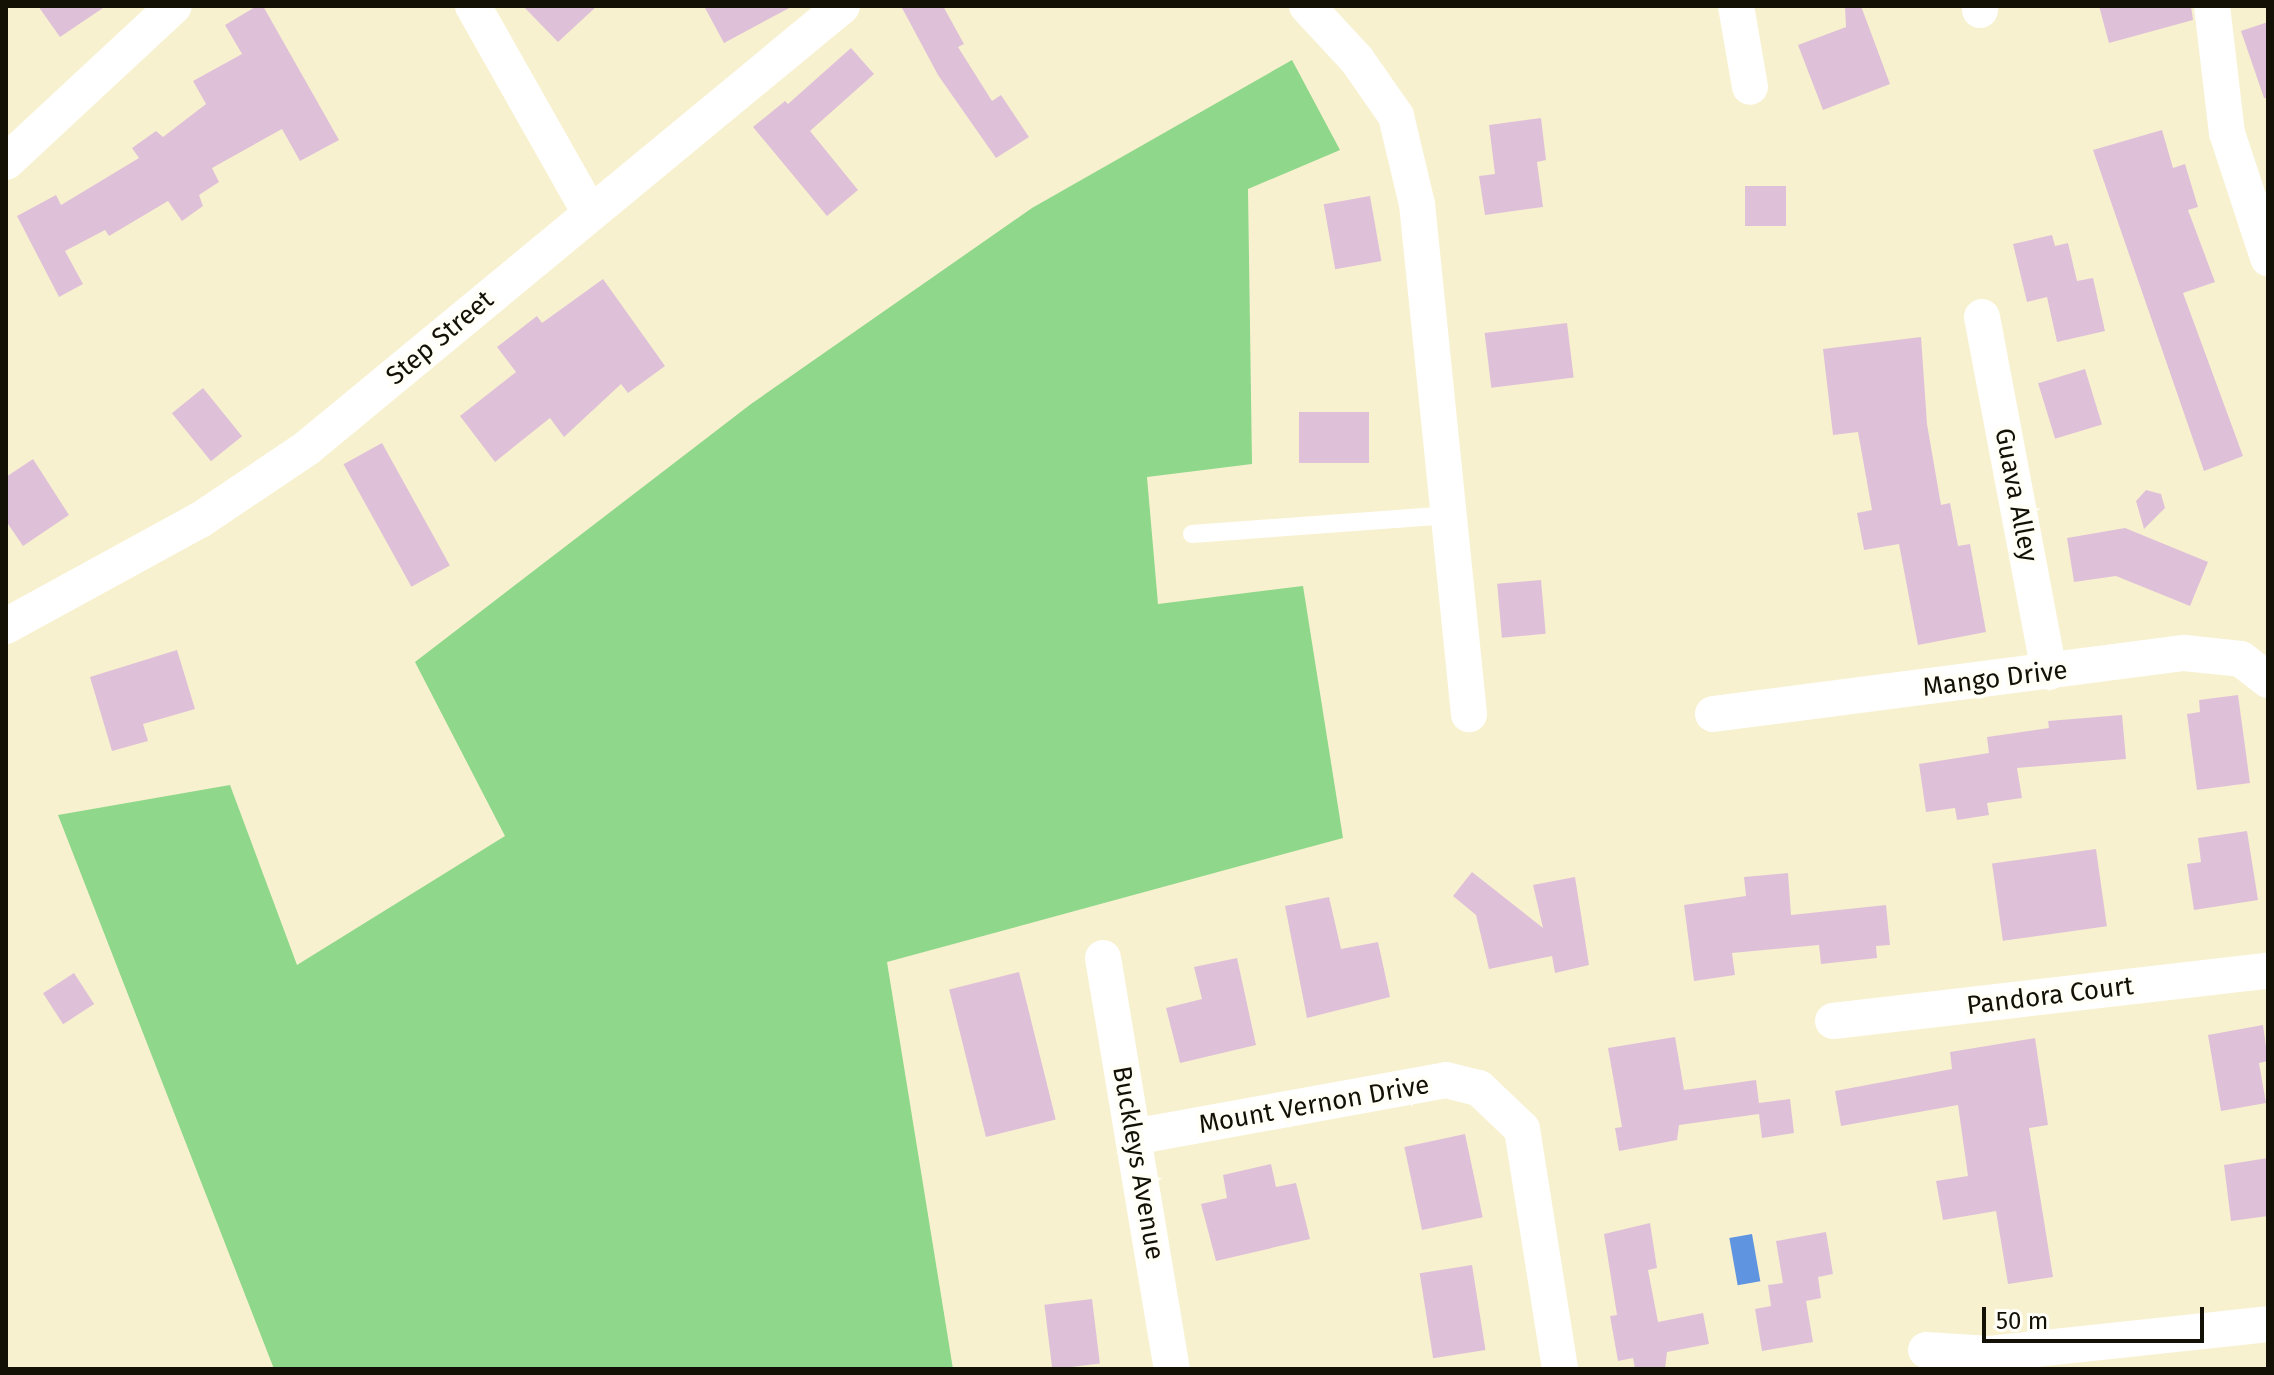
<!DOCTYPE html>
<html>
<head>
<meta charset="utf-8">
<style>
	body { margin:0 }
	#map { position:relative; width:2274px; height:1375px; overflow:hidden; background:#f8f1cf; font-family:"Fira Sans",sans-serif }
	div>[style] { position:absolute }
	.forest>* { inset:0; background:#8ed78b }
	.water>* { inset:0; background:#5f94e0; transform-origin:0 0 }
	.building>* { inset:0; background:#dec1d9; transform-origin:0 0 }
	.service>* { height:18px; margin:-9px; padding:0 9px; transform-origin:9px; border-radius:9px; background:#fff }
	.minor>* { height:36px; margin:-18px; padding:0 18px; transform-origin:18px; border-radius:18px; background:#fff }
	span { translate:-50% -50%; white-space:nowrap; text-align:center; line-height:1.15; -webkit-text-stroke:8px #fffef7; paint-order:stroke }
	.street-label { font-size:26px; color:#131005 }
	.frame { position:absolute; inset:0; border:8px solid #131005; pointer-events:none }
	.scale { position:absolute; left:1982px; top:1307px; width:222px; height:36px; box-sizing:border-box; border:4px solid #131005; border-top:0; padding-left:10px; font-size:24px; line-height:28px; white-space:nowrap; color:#131005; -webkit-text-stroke:6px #fffef7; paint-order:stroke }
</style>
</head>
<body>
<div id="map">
	<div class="forest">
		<i style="clip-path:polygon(1292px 60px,1340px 150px,1248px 189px,1252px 464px,1147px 477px,1158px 604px,1303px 586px,1343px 838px,887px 962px,953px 1369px,274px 1369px,58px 815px,230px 785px,297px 965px,505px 836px,415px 662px,751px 404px,1032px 208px)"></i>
	</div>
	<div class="water">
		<i style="left:1752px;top:1234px;width:48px;height:23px;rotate:80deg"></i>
	</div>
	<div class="building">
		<i style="clip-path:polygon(38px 6px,106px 6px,60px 37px)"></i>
		<i style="clip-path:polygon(257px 6px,263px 6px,339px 140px,300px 161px,282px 129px,212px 168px,219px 182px,199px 195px,203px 206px,182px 221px,168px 201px,109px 236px,105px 230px,65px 251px,83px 284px,59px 297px,17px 216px,56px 195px,61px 205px,139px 158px,132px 148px,156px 131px,163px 137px,206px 104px,193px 81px,242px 54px,225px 25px)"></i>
		<i style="clip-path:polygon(523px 6px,597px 6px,558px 42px)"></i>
		<i style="clip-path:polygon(704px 6px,793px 6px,724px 43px)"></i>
		<i style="clip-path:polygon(901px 6px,943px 6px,964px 44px,958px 47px,992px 101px,1001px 95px,1029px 137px,996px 158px,938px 75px)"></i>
		<i style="clip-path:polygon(1845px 6px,1861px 6px,1890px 84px,1823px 110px,1798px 45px,1846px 27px)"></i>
		<i style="clip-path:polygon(2099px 6px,2191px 6px,2193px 20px,2109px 43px)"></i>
		<i style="clip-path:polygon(2268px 22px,2268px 98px,2264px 98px,2241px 31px)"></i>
		<i style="clip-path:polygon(851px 48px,874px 74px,810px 131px,858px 190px,827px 216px,753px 127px,785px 101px,788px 104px)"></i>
		<i style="clip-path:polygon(1541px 118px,1546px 160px,1537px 162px,1543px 207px,1485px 215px,1479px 176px,1495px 174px,1489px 125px)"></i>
		<i style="clip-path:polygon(2162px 130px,2173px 168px,2185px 164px,2198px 207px,2188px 210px,2215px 282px,2183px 293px,2243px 456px,2204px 471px,2093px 150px)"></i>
		<i style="left:1745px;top:186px;width:41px;height:40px"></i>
		<i style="left:1370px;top:196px;width:66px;height:47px;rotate:80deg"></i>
		<i style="clip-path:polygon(2052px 235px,2055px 246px,2068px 243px,2077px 281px,2093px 278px,2105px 331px,2057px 342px,2047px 297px,2027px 302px,2013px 244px)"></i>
		<i style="clip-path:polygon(603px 279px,665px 366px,628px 393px,621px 384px,564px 437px,550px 418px,495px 462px,460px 416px,516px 372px,497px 347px,537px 316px,542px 323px)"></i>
		<i style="left:1567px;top:323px;width:55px;height:83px;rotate:83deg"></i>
		<i style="clip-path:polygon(1921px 337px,1927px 424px,1941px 505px,1950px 503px,1958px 546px,1970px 544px,1986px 632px,1918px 645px,1899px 544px,1864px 550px,1857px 513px,1872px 510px,1858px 432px,1833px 435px,1823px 349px)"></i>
		<i style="left:2085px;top:369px;width:58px;height:49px;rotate:73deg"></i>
		<i style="left:203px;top:388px;width:62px;height:40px;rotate:51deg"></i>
		<i style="left:1369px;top:412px;width:51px;height:70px;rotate:90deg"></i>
		<i style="left:382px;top:443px;width:140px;height:44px;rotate:61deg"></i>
		<i style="clip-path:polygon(33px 459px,69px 515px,23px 546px,6px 521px,6px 477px)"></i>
		<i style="clip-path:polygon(2146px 490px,2161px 494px,2165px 508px,2144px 529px,2136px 501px)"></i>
		<i style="clip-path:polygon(2125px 528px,2208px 562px,2190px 606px,2116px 576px,2074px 582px,2067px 538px)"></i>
		<i style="left:1541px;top:580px;width:54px;height:44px;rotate:85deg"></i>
		<i style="clip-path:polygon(177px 650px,195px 709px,143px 724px,148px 741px,112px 751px,90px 677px)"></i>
		<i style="clip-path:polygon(2238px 695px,2250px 783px,2197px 790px,2187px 714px,2200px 712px,2199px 700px)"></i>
		<i style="clip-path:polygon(2122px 715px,2126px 759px,2017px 768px,2022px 798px,1987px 803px,1989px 815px,1957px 820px,1955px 808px,1926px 812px,1919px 764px,1989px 753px,1987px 737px,2049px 728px,2048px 721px)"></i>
		<i style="clip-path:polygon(2247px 831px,2258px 900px,2194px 910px,2187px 864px,2201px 862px,2198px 838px)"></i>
		<i style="left:2096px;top:849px;width:78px;height:105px;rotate:82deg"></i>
		<i style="clip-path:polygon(1472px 872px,1543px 928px,1533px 885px,1575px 877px,1589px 965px,1555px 973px,1552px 956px,1489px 969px,1476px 915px,1453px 896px)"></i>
		<i style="clip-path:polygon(1788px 873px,1791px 915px,1886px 905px,1890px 945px,1876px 946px,1877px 958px,1821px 964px,1819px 945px,1732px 953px,1735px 975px,1694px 981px,1684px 905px,1746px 896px,1744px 877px)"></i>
		<i style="clip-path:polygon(1329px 897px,1341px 949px,1378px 942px,1390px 997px,1307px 1018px,1285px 906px)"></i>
		<i style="clip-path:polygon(1237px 958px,1256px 1045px,1180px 1063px,1166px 1008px,1202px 999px,1194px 967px)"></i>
		<i style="left:1019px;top:972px;width:152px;height:72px;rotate:76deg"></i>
		<i style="left:74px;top:973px;width:37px;height:37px;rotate:57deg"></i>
		<i style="clip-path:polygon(2263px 1025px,2268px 1061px,2259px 1063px,2266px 1103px,2221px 1111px,2208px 1035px)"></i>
		<i style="clip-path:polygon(1675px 1037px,1684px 1090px,1756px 1080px,1759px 1103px,1790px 1099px,1794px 1133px,1762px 1138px,1759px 1114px,1679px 1125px,1677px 1140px,1619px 1151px,1615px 1128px,1622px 1127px,1608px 1048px)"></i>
		<i style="clip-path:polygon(2035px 1038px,2048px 1125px,2029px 1128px,2053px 1277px,2008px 1284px,1996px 1211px,1943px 1220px,1936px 1181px,1968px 1176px,1958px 1105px,1841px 1126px,1835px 1091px,1952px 1069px,1950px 1052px)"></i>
		<i style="left:1465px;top:1134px;width:85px;height:62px;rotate:78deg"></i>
		<i style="clip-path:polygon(2268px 1158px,2268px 1216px,2231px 1221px,2224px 1165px)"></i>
		<i style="clip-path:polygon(1271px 1164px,1276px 1187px,1296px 1183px,1310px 1239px,1216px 1261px,1201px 1204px,1227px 1198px,1223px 1175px)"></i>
		<i style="clip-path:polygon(1650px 1223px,1657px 1268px,1648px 1270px,1658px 1322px,1703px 1313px,1709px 1344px,1667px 1352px,1665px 1369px,1635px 1369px,1633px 1358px,1618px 1361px,1610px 1316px,1617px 1315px,1604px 1234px)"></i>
		<i style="clip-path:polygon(1826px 1232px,1833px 1274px,1818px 1277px,1821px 1298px,1806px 1301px,1813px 1342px,1762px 1351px,1755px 1309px,1771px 1306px,1768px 1285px,1783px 1283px,1776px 1241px)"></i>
		<i style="left:1472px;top:1265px;width:86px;height:53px;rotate:81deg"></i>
		<i style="left:1092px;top:1299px;width:65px;height:48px;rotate:83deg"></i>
	</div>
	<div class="service">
		<i style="left:1192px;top:534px;width:258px;rotate:-4.2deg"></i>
	</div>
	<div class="minor">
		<i style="left:473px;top:6px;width:238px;rotate:60.5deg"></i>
		<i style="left:1307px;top:6px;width:74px;rotate:47.2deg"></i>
		<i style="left:1357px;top:60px;width:68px;rotate:55.1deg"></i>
		<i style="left:1396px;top:116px;width:90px;rotate:76.6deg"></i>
		<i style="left:1417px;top:204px;width:513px;rotate:84.18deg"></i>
		<i style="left:1736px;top:6px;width:82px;rotate:80.2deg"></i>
		<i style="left:1980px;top:6px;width:4px;rotate:90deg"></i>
		<i style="left:2212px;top:6px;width:128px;rotate:83.3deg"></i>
		<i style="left:2227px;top:133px;width:132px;rotate:71.8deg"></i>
		<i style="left:6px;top:162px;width:229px;rotate:-42.9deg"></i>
		<i style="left:1982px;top:317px;width:361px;rotate:79.3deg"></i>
		<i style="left:6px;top:626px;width:221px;rotate:-28.7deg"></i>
		<i style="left:200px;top:520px;width:129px;rotate:-33.9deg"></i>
		<i style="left:307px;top:448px;width:694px;rotate:-39.56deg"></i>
		<i style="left:1713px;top:714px;width:475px;rotate:-7.4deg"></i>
		<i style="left:2184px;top:653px;width:57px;rotate:6deg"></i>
		<i style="left:2241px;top:659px;width:34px;rotate:38deg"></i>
		<i style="left:1103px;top:958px;width:417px;rotate:80.5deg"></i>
		<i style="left:1833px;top:1021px;width:438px;rotate:-6.6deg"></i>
		<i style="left:1133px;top:1137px;width:318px;rotate:-10.3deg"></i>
		<i style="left:1446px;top:1080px;width:34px;rotate:14deg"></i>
		<i style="left:1479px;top:1088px;width:59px;rotate:43.6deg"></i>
		<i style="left:1522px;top:1129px;width:243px;rotate:81deg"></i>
		<i style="left:1926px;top:1350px;width:63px;rotate:3.6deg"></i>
		<i style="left:1989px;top:1354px;width:281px;rotate:-6.1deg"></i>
	</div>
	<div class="street-label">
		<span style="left:440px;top:338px;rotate:-40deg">Step Street</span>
		<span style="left:2016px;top:495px;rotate:79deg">Guava Alley</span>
		<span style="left:1995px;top:679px;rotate:-7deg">Mango Drive</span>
		<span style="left:2050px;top:996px;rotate:-7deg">Pandora Court</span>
		<span style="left:1314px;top:1105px;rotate:-10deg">Mount Vernon Drive</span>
		<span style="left:1138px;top:1163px;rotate:80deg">Buckleys Avenue</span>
	</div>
	<div class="frame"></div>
	<div class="scale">50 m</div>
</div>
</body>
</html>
